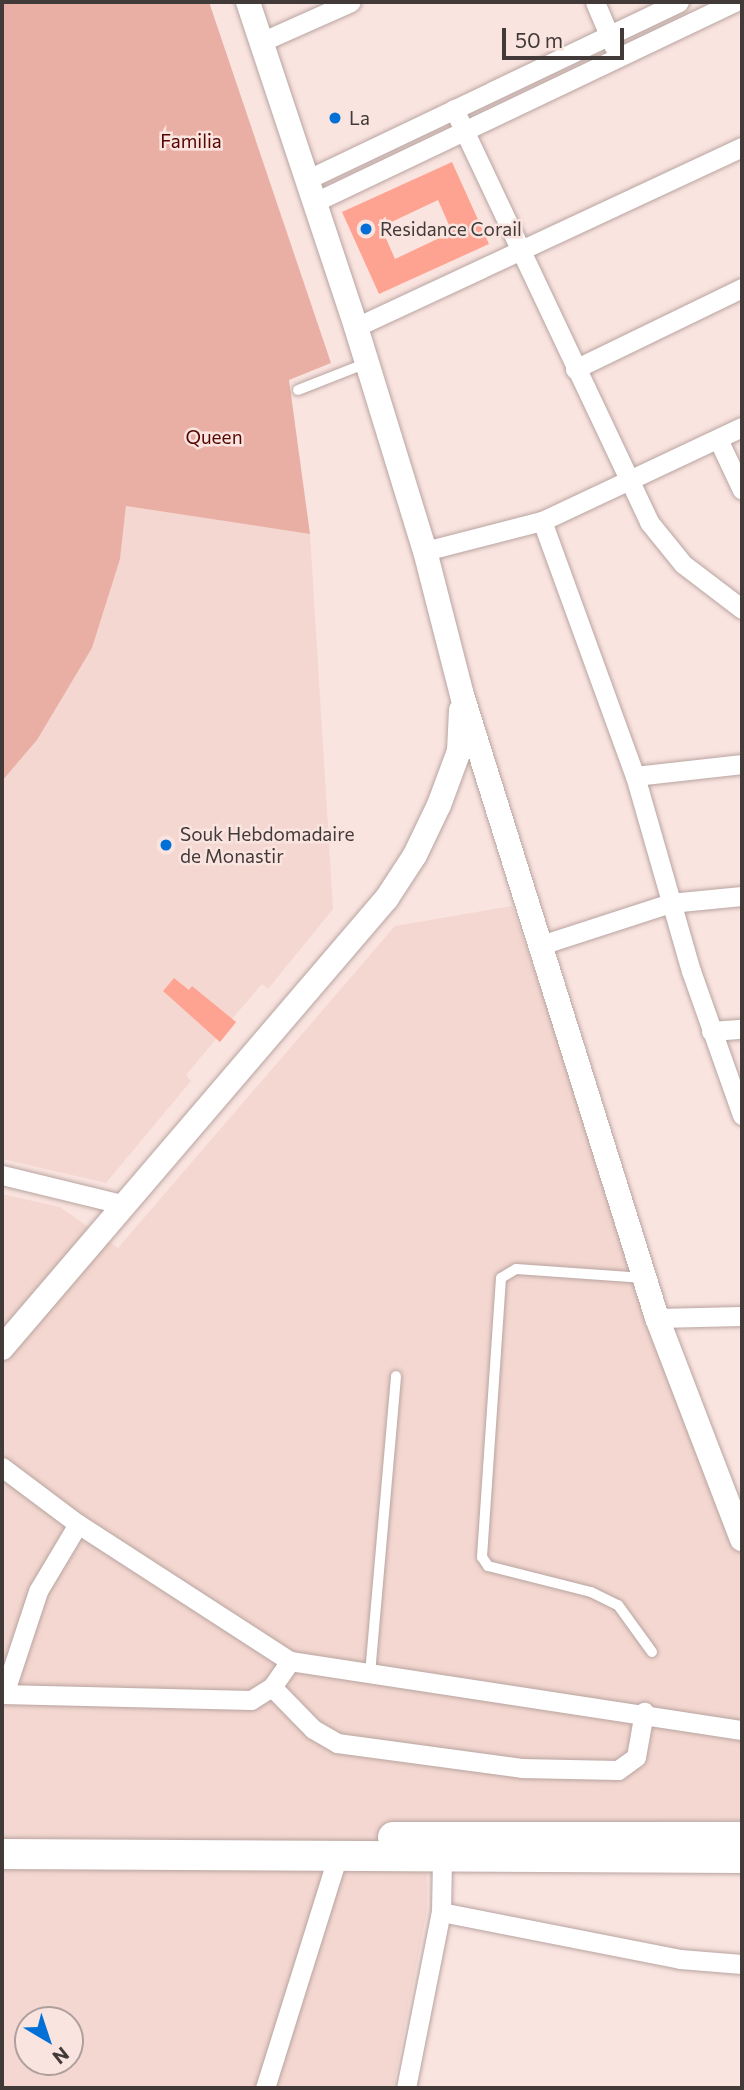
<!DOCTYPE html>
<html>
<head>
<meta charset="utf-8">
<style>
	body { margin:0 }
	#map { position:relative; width:744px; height:2090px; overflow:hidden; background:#fae4e0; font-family:Commissioner,sans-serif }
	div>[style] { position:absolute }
	.built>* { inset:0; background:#f4d7d0 }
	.green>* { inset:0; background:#eaafa4 }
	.building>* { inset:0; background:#fea392 }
	.roads { filter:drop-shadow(0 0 2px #b8a4a0) drop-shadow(0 0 2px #b8a4a0) }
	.service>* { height:10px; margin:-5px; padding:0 5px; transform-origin:5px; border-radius:5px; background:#fff }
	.minor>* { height:19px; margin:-9.5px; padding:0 9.5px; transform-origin:9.5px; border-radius:9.5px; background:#fff }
	.tertiary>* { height:24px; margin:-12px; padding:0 12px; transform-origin:12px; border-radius:12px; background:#fff }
	.primary>* { height:30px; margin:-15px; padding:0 15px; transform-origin:15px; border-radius:15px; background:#fff }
	.dots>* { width:19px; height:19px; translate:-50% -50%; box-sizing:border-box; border:4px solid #fae4e0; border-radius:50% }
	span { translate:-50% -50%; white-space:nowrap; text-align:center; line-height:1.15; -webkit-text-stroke:5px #fae4e0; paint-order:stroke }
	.poi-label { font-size:19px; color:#423a38 }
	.left { translate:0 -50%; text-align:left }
	.park-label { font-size:19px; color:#560500 }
	.frame { position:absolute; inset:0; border:4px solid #423a38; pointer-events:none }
	.north { position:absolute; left:14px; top:2006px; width:70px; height:70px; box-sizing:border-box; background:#fae4e0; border:2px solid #b0a09d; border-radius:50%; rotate:141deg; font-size:19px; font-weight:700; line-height:28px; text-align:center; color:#423a38 }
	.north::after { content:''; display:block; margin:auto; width:24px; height:32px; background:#0370d8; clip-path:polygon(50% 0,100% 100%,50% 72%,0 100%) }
	.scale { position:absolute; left:502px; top:28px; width:122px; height:32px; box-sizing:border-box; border:4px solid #423a38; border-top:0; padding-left:9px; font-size:21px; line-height:24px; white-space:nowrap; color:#423a38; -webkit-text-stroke:5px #fae4e0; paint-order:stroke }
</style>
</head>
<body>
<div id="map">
	<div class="built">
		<i style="clip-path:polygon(126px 506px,310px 534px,333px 909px,268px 989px,262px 984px,232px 1019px,236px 1023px,220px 1042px,216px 1039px,186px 1075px,191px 1081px,106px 1183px,2px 1159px,2px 781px,37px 740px,92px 648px,120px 559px)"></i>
		<i style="clip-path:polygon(evenodd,512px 906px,664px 1345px,742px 1542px,742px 1820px,427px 1826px,427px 1911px,393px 2088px,2px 2088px,2px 1194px,60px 1207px,118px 1248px,395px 926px,512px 906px,28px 2020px,70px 2020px,70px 2062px,28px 2062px,28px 2020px)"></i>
	</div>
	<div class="green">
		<i style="clip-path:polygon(2px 2px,209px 2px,331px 363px,289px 380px,310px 534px,126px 506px,120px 559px,92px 648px,37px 740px,2px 781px)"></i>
	</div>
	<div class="building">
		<i style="clip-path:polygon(evenodd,452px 162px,489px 244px,379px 294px,342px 212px,452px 162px,438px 200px,452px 232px,395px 259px,381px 227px,438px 200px)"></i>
		<i style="clip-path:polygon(174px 978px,189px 990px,192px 986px,236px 1022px,220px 1042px,163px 991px)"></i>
	</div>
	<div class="roads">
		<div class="service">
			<i style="left:298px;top:390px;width:74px;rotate:-21.4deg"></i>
			<i style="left:644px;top:1278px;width:128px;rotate:-176deg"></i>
			<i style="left:516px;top:1269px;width:17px;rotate:149deg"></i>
			<i style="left:501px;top:1278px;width:280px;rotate:93.9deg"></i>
			<i style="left:482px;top:1557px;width:11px;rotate:56deg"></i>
			<i style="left:488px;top:1566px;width:106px;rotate:14.2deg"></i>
			<i style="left:591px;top:1592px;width:30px;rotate:26deg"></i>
			<i style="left:618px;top:1605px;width:58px;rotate:54.1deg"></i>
			<i style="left:370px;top:1674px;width:299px;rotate:-85deg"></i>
		</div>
		<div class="minor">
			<i style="left:595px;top:2px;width:49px;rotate:67.1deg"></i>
			<i style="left:261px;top:42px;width:98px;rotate:-24deg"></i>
			<i style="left:454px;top:109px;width:457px;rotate:64.7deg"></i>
			<i style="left:649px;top:522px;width:54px;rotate:51deg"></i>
			<i style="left:683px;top:564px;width:74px;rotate:37.3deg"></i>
			<i style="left:306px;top:180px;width:413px;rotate:-25.5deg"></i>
			<i style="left:315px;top:202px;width:465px;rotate:-25.5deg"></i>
			<i style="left:356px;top:327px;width:426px;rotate:-25deg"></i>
			<i style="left:575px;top:369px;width:186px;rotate:-25.9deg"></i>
			<i style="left:718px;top:439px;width:56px;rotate:64.8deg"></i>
			<i style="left:542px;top:521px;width:271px;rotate:70deg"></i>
			<i style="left:635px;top:776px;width:203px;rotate:74deg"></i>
			<i style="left:691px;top:971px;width:153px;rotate:70.5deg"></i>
			<i style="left:425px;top:551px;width:121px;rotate:-14.4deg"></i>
			<i style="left:542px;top:521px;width:221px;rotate:-25.2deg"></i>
			<i style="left:635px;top:776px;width:108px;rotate:-6.4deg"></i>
			<i style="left:541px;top:945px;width:136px;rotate:-18deg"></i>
			<i style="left:670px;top:903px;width:72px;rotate:-5.6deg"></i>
			<i style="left:711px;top:1031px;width:31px;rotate:-4deg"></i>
			<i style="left:2px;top:1175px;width:127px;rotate:13.7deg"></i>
			<i style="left:657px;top:1318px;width:85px;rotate:-1.3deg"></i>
			<i style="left:2px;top:1467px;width:95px;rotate:36.9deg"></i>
			<i style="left:78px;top:1524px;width:252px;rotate:32.9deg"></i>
			<i style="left:290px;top:1661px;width:457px;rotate:8.7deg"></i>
			<i style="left:272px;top:1687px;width:59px;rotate:45.7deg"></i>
			<i style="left:313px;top:1729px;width:28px;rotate:30deg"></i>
			<i style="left:337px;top:1743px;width:186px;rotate:7.7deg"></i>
			<i style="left:521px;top:1768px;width:97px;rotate:1.2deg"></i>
			<i style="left:618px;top:1770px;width:22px;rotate:-36deg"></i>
			<i style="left:636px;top:1757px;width:46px;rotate:-79.9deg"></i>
			<i style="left:2px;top:1694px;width:249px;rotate:1.4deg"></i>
			<i style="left:251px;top:1700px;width:25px;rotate:-32deg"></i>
			<i style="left:272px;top:1687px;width:32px;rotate:-55deg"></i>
			<i style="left:4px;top:1694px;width:108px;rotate:-71.7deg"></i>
			<i style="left:38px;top:1591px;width:78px;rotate:-59.2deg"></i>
			<i style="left:441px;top:1912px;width:244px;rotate:11.1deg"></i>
			<i style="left:680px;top:1959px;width:62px;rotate:4.6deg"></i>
			<i style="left:265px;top:2088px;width:241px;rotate:-72.6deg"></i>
			<i style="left:406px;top:2088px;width:179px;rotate:-78.8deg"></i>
			<i style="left:441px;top:1912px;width:54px;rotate:-88.9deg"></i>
		</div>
		<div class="tertiary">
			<i style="left:248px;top:2px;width:342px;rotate:71.6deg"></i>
			<i style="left:356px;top:327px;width:234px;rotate:72.9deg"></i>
			<i style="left:425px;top:551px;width:149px;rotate:75.6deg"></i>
			<i style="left:462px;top:695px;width:653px;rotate:72.62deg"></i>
			<i style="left:657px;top:1318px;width:237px;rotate:69deg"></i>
			<i style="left:2px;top:1348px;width:592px;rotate:-49.45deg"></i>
			<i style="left:387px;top:898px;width:51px;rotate:-56.9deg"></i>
			<i style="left:415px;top:855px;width:55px;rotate:-64.4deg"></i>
			<i style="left:439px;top:805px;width:58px;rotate:-69.7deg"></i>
			<i style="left:459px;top:751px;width:41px;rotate:-87.2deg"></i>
		</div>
		<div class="primary">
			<i style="left:393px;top:1837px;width:349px"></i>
			<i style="left:2px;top:1854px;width:740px;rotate:0.31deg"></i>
		</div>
	</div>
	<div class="dots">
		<i style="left:335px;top:118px;background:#0370d8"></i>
		<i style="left:366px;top:229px;background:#0370d8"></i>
		<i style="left:166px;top:845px;background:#0370d8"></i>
	</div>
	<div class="poi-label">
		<span class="left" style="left:349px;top:118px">La</span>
		<span class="left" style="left:380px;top:229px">Residance Corail</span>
		<span class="left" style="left:180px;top:845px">Souk Hebdomadaire<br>de Monastir</span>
	</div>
	<div class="park-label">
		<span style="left:191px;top:141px">Familia</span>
		<span style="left:214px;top:437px">Queen</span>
	</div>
	<div class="frame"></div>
	<div class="north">N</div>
	<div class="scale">50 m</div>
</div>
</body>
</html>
